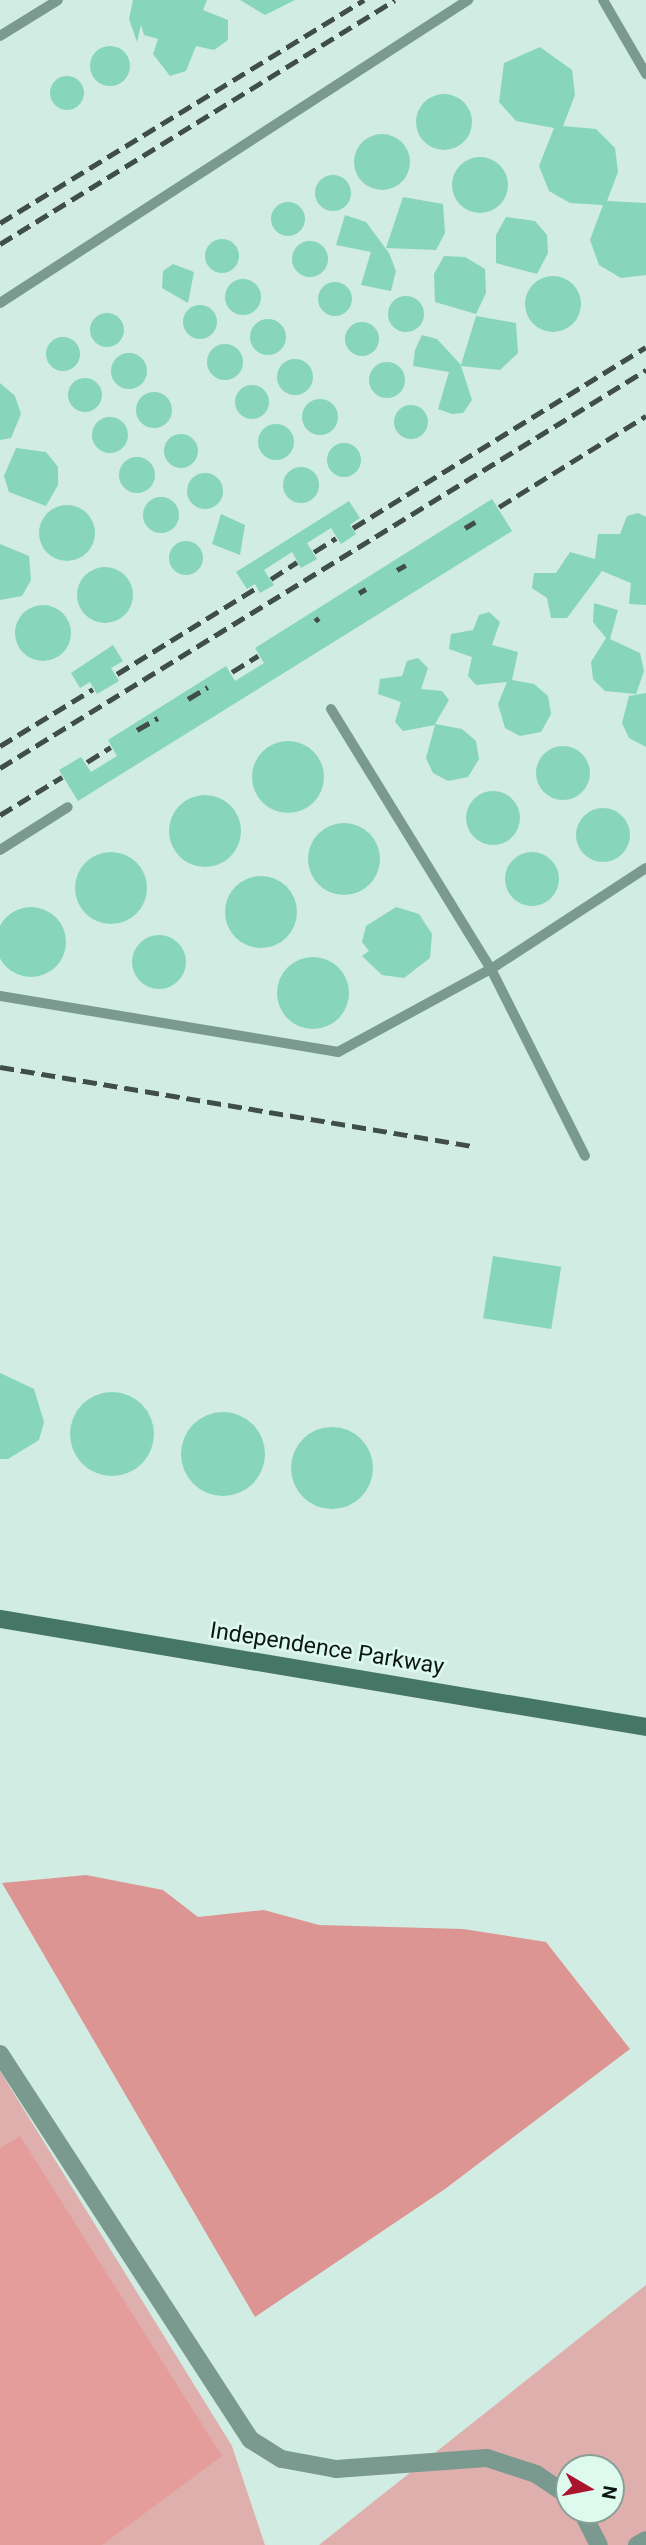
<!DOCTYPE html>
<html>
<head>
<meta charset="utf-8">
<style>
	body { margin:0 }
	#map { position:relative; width:646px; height:2545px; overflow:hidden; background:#d1ece2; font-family:Roboto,sans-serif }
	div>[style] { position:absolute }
	.green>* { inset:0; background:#dfafad }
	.forest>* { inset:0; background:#e59d9c }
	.water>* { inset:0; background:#dd9594 }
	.building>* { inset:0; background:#87d5ba; transform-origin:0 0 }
	.round { border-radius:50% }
	.service>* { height:10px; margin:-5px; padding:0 5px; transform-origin:5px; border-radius:5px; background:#7b9a8f }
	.minor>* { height:18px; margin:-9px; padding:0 9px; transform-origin:9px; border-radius:9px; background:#7b9a8f }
	.tertiary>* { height:18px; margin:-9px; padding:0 9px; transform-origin:9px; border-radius:9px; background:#7b9a8f }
	.secondary>* { height:18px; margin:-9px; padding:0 9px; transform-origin:9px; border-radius:9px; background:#467666 }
	.rail>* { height:5px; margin-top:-2.5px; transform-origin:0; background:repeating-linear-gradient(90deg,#404e49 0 14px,transparent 0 21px) }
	span { translate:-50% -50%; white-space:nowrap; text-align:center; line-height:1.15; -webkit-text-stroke:5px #defaef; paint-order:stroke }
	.street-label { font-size:23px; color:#0c1612 }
	.north { position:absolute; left:555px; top:2454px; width:70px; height:70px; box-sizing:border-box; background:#defaef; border:2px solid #8a9f97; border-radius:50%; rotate:100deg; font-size:19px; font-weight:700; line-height:28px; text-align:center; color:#0c1612 }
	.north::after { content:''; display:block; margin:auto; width:24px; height:32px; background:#aa142d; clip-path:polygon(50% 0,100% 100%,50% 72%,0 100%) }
</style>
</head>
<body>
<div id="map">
	<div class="green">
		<i style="clip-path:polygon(0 2071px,232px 2446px,265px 2545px,0 2545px)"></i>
		<i style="clip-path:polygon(evenodd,646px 2285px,646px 2545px,319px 2545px,646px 2285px,569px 2468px,611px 2468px,611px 2510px,569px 2510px,569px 2468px)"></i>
	</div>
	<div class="forest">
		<i style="clip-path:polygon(20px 2136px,222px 2456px,102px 2545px,0 2545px,0 2148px)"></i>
	</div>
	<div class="water">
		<i style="clip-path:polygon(86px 1875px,163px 1890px,198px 1917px,264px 1910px,319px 1925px,463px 1929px,546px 1942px,630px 2049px,445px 2189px,255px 2317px,2px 1883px)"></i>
	</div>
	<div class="building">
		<i style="clip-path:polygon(133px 0,207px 0,203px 10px,228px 20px,228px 40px,214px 50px,196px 46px,186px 71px,170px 76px,153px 54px,158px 39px,144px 35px,141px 25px,137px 42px,129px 19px)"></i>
		<i style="clip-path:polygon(240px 0,295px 0,265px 15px)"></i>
		<i class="round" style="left:90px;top:46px;width:40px;height:40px"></i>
		<i style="clip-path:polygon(540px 47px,572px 70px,575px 95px,563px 126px,596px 129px,615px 148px,618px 172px,607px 201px,646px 203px,646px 275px,621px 278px,599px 265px,590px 240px,603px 205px,570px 203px,549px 191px,539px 166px,554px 128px,516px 121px,499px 102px,504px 63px)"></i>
		<i class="round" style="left:50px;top:76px;width:34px;height:34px"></i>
		<i class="round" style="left:416px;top:94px;width:56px;height:56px"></i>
		<i class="round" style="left:354px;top:134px;width:56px;height:56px"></i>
		<i class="round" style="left:452px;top:157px;width:56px;height:56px"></i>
		<i class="round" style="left:315px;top:175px;width:36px;height:36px"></i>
		<i style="clip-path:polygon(403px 197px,443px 204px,445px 233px,436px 250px,386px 248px)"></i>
		<i class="round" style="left:271px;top:202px;width:34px;height:34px"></i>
		<i style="clip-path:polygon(345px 215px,366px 222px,389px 253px,396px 271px,391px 291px,361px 285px,371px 252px,336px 245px)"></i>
		<i style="clip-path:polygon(506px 217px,535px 221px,547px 235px,548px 253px,537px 274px,496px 263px,496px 235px)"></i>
		<i class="round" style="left:205px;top:239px;width:34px;height:34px"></i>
		<i class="round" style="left:292px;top:241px;width:36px;height:36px"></i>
		<i style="clip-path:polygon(444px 256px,465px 257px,485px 269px,486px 293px,476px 314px,435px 302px,434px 274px)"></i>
		<i style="clip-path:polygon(173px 264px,194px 272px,188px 303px,162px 288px,163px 271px)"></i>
		<i class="round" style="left:525px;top:276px;width:56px;height:56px"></i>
		<i class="round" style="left:225px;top:279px;width:36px;height:36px"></i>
		<i class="round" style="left:318px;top:282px;width:34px;height:34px"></i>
		<i class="round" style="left:388px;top:296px;width:36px;height:36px"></i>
		<i class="round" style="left:183px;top:305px;width:34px;height:34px"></i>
		<i class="round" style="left:90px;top:313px;width:34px;height:34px"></i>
		<i style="clip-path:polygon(476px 316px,516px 323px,518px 353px,500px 370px,461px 366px,472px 400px,463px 413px,452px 414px,438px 409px,449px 372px,413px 366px,415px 350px,422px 335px,437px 339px,461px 365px)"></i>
		<i class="round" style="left:250px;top:319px;width:36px;height:36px"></i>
		<i class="round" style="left:345px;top:322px;width:34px;height:34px"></i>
		<i class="round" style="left:46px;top:337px;width:34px;height:34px"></i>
		<i class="round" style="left:207px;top:344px;width:36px;height:36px"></i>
		<i class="round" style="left:111px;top:353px;width:36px;height:36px"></i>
		<i class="round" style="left:277px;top:359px;width:36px;height:36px"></i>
		<i class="round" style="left:369px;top:362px;width:36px;height:36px"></i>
		<i class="round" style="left:68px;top:378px;width:34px;height:34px"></i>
		<i style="clip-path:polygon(0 383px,15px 396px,21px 414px,11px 438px,0 440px)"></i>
		<i class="round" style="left:235px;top:385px;width:34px;height:34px"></i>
		<i class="round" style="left:136px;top:392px;width:36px;height:36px"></i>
		<i class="round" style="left:302px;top:399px;width:36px;height:36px"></i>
		<i class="round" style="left:394px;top:405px;width:34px;height:34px"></i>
		<i class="round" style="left:92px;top:417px;width:36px;height:36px"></i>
		<i class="round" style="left:258px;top:424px;width:36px;height:36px"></i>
		<i class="round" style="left:164px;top:434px;width:34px;height:34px"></i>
		<i class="round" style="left:327px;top:443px;width:34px;height:34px"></i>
		<i style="clip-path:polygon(16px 448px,46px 452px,58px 467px,58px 485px,46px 506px,9px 492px,4px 476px)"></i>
		<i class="round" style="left:119px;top:457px;width:36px;height:36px"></i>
		<i class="round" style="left:283px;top:467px;width:36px;height:36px"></i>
		<i class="round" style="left:187px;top:473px;width:36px;height:36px"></i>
		<i class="round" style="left:143px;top:497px;width:36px;height:36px"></i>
		<i style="clip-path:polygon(492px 499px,512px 531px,78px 801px,59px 770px,81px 757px,91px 772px,117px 756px,108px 740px,226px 666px,235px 681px,264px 663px,255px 648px)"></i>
		<i style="clip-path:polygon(349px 501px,360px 518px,350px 525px,356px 534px,341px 544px,331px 528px,307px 543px,317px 559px,301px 568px,292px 552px,264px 570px,274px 585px,260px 593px,255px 584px,247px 589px,236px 572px)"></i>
		<i class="round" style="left:39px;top:505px;width:56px;height:56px"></i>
		<i style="clip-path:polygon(638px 513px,646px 517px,646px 605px,629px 604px,631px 583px,602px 571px,567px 618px,551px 618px,547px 598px,532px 588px,534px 573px,556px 573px,570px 552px,595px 559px,598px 534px,620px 534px,627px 516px)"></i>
		<i style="clip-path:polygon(221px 514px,245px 525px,240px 555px,212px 544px)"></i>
		<i class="round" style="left:169px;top:541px;width:34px;height:34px"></i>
		<i style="clip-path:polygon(0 544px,29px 556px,31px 580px,22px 596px,0 600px)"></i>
		<i class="round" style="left:77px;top:567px;width:56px;height:56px"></i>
		<i style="clip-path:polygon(594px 603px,618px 610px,610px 639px,640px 653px,644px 671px,636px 694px,605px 691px,593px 679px,591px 662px,606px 638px,593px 622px)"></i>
		<i class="round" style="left:15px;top:605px;width:56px;height:56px"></i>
		<i style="clip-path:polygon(489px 612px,500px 622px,492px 645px,518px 652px,512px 680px,534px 684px,548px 696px,551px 714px,541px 732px,520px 736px,505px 728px,498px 704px,507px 682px,476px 685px,468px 676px,472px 657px,449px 649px,451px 634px,473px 630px,479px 615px)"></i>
		<i style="clip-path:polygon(113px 645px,123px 661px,111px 668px,119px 681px,97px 694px,90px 682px,80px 688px,71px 673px)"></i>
		<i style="clip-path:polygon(418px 658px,428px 668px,421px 689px,442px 691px,449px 700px,435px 724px,462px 729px,476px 741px,479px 759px,468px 777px,448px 781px,433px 773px,426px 758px,435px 725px,403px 731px,395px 722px,401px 702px,378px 694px,380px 679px,402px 676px,407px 661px)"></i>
		<i style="clip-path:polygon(646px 693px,646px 747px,629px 738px,622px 723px,629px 696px)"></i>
		<i class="round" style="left:252px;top:741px;width:72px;height:72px"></i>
		<i class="round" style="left:536px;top:746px;width:54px;height:54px"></i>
		<i class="round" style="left:466px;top:791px;width:54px;height:54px"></i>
		<i class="round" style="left:169px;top:795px;width:72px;height:72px"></i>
		<i class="round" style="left:576px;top:808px;width:54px;height:54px"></i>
		<i class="round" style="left:308px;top:823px;width:72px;height:72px"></i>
		<i class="round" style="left:75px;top:852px;width:72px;height:72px"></i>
		<i class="round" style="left:505px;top:852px;width:54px;height:54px"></i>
		<i class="round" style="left:225px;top:876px;width:72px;height:72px"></i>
		<i class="round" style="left:-4px;top:907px;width:70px;height:70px"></i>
		<i style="clip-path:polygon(396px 907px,419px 914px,432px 934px,430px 958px,404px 978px,382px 975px,362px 956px,369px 951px,362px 942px,366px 926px)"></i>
		<i class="round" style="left:132px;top:935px;width:54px;height:54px"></i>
		<i class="round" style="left:277px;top:957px;width:72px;height:72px"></i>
		<i style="left:493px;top:1256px;width:69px;height:63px;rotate:9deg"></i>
		<i style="clip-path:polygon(0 1373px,34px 1389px,44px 1422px,39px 1440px,8px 1459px,0 1459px)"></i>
		<i class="round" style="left:70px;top:1392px;width:84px;height:84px"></i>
		<i class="round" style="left:181px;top:1412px;width:84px;height:84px"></i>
		<i class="round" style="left:291px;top:1427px;width:82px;height:82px"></i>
	</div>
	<div class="service">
		<i style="left:603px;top:0;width:86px;rotate:59.8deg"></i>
		<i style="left:0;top:36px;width:68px;rotate:-31.8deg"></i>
		<i style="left:0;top:303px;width:558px;rotate:-32.92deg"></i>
		<i style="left:331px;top:709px;width:305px;rotate:58.4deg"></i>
		<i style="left:491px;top:969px;width:209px;rotate:63.3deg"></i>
		<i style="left:0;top:850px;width:80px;rotate:-32.3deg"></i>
		<i style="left:0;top:996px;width:343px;rotate:9.4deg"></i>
		<i style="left:338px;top:1052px;width:174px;rotate:-28.5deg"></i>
		<i style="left:491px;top:969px;width:185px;rotate:-33.1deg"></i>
	</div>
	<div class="minor">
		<i style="left:0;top:2054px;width:460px;rotate:57deg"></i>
		<i style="left:251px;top:2440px;width:36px;rotate:32deg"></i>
		<i style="left:282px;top:2459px;width:55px;rotate:10.5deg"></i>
		<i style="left:336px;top:2469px;width:151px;rotate:-4.2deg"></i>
		<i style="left:487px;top:2458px;width:52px;rotate:18.1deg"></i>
		<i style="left:536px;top:2474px;width:40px;rotate:34deg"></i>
		<i style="left:581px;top:2510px;width:39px;rotate:63deg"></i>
	</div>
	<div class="tertiary">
		<i style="left:637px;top:2545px;width:10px;rotate:-29deg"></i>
	</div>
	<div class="secondary">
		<i style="left:0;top:1619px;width:655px;rotate:9.49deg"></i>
	</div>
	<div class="rail">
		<i style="left:0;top:223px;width:427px;rotate:-31.5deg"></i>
		<i style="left:0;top:244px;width:464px;rotate:-31.7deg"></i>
		<i style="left:499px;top:507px;width:173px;rotate:-31.8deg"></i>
		<i style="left:353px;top:528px;width:344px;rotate:-31.7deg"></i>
		<i style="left:465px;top:528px;width:12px;rotate:-31deg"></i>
		<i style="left:314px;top:552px;width:26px;rotate:-32deg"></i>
		<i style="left:397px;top:570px;width:10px;rotate:-29deg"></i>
		<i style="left:271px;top:579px;width:31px;rotate:-33deg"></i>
		<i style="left:359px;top:593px;width:8px;rotate:-30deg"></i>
		<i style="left:315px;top:621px;width:5px;rotate:-37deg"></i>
		<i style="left:232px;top:672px;width:31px;rotate:-32deg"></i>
		<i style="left:117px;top:674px;width:163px;rotate:-31.7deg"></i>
		<i style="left:188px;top:699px;width:23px;rotate:-31deg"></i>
		<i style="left:137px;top:730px;width:24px;rotate:-30deg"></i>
		<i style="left:0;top:746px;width:109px;rotate:-31.5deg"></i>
		<i style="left:87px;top:762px;width:28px;rotate:-32deg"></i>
		<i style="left:0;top:768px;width:759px;rotate:-31.64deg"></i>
		<i style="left:0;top:815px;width:73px;rotate:-31.5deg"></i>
		<i style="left:0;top:1067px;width:481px;rotate:9.5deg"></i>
	</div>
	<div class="street-label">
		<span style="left:327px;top:1649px;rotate:9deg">Independence Parkway</span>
	</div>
	<div class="north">N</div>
</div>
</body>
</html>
